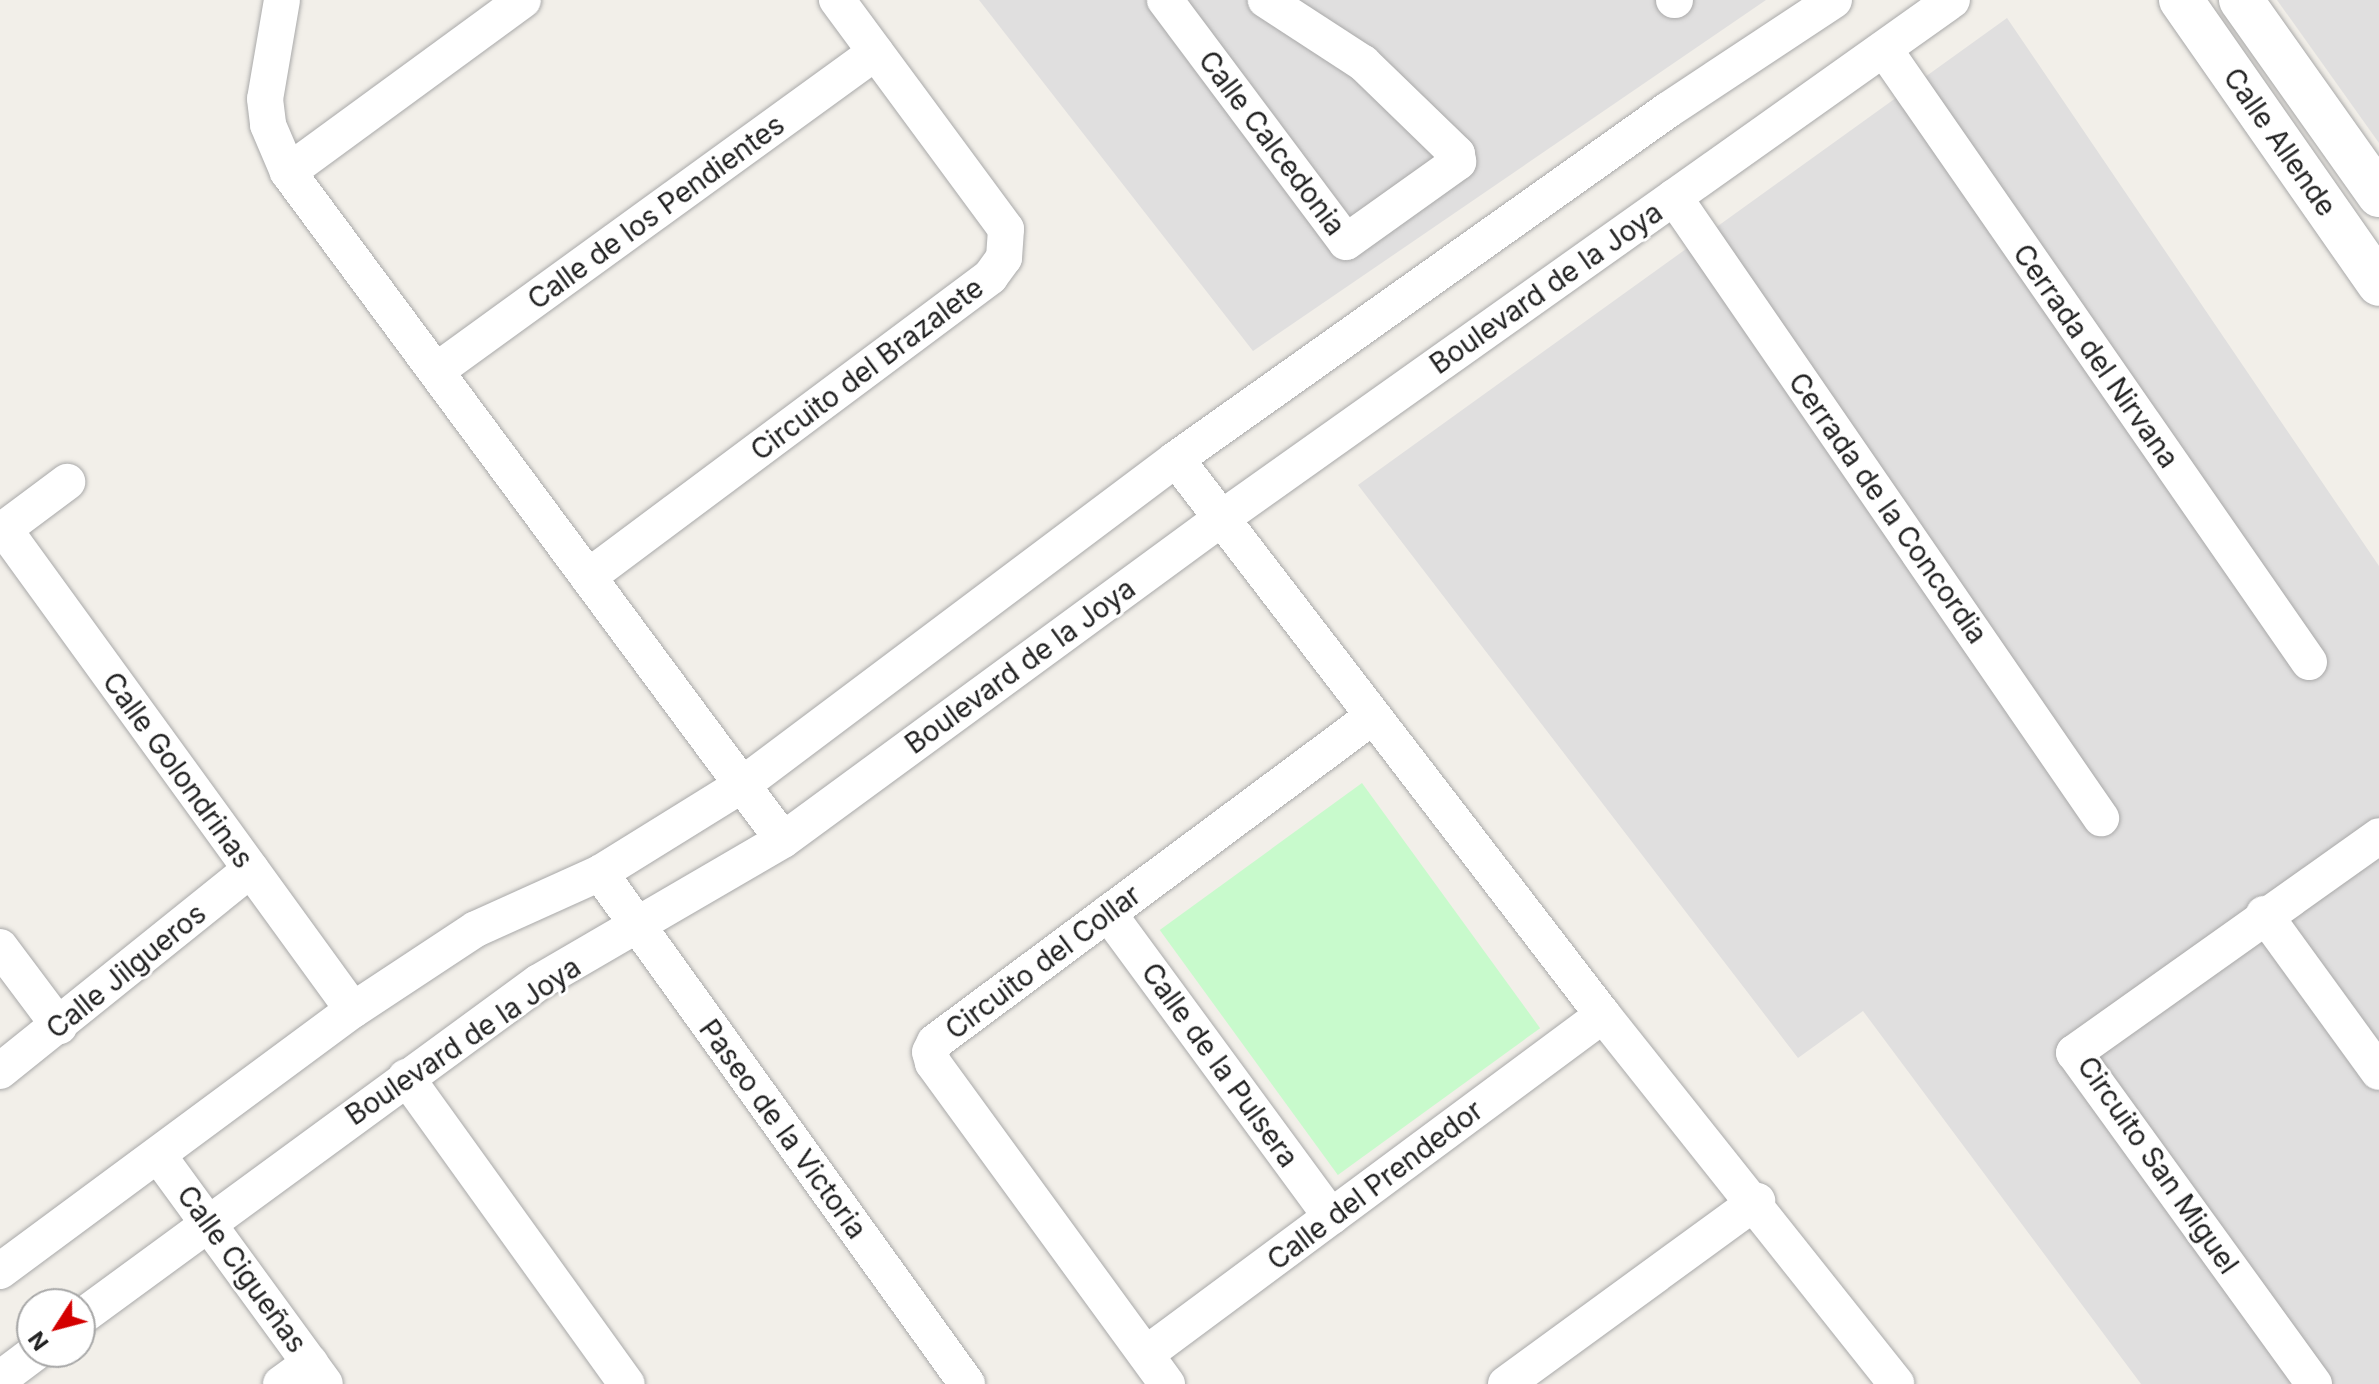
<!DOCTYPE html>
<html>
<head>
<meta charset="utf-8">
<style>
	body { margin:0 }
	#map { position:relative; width:2379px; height:1384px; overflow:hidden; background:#f2efe9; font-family:Inter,sans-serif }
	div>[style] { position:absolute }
	.residential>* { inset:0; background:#e0dfdf }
	.park>* { inset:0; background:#c8facc; transform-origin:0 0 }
	.roads { filter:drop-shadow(0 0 2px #a9a9a9) drop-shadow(0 0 2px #a9a9a9) }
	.minor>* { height:36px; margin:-18px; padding:0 18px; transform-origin:18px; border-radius:18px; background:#fff }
	.tertiary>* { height:44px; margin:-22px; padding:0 22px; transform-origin:22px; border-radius:22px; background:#fff }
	span { translate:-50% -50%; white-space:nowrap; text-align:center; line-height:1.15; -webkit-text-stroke:6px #fff; paint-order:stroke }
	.street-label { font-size:28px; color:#222 }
	.north { position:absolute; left:16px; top:1288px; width:80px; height:80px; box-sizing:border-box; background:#fff; border:2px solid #a7a7a7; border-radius:50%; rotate:234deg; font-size:22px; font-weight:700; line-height:32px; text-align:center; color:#222 }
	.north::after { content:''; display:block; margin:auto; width:28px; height:36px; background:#d40000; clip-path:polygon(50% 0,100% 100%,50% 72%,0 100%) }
</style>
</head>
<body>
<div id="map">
	<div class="residential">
		<i style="clip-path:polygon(979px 0,1766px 0,1253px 351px)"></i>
		<i style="clip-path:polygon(2277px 0,2379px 0,2379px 143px)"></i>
		<i style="clip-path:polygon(2007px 18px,2379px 566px,2379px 1384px,2141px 1384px,1863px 1011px,1798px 1058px,1358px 485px)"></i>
	</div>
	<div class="park">
		<i style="left:1362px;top:783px;width:303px;height:250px;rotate:54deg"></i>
	</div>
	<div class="roads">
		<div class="minor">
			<i style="left:282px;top:0;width:100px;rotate:99.7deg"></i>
			<i style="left:265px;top:99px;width:26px;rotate:83deg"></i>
			<i style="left:268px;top:125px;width:51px;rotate:66.9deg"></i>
			<i style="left:288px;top:172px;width:831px;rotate:53.46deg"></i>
			<i style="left:1165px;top:0;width:302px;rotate:53.2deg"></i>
			<i style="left:1346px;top:242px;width:138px;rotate:-35.5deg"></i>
			<i style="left:1458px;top:162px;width:8px;rotate:-97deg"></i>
			<i style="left:1457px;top:154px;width:131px;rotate:-135.9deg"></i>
			<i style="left:1363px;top:63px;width:116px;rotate:-147deg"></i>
			<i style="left:1674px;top:0;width:1px"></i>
			<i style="left:1884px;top:49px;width:746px;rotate:55.27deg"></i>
			<i style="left:288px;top:172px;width:291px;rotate:-36.2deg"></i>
			<i style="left:1674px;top:197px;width:754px;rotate:55.49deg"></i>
			<i style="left:436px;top:371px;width:543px;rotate:-35.94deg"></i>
			<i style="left:1176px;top:459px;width:701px;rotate:52.48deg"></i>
			<i style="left:1603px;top:1015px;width:471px;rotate:51.5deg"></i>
			<i style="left:4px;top:529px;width:594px;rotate:54.04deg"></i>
			<i style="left:0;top:532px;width:84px;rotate:-36.7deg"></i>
			<i style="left:588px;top:577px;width:502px;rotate:-36.73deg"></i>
			<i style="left:990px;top:277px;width:24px;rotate:-54deg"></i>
			<i style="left:1004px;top:258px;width:29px;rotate:-86deg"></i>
			<i style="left:1006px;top:229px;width:285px;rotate:-126.4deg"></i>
			<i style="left:600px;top:873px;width:629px;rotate:54.31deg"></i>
			<i style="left:1108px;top:913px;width:377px;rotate:53.7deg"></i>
			<i style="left:2264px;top:914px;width:195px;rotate:54deg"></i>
			<i style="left:0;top:947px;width:99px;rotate:53.2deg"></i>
			<i style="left:0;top:1071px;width:322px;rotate:-38.8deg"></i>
			<i style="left:406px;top:1077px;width:378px;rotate:54.3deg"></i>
			<i style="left:158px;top:1155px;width:283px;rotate:53.9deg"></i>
			<i style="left:0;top:1271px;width:439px;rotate:-36.5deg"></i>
			<i style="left:353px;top:1010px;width:147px;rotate:-33.4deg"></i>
			<i style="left:476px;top:929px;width:136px;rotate:-24.3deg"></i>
			<i style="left:600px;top:873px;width:167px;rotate:-31.8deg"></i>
			<i style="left:742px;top:785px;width:543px;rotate:-36.91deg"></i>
			<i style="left:1176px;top:459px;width:603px;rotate:-35.35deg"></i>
			<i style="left:1668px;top:110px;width:199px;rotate:-33.5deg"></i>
			<i style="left:80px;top:1318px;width:569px;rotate:-36.21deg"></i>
			<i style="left:539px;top:982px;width:282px;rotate:-30.2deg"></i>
			<i style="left:783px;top:840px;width:544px;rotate:-36.26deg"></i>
			<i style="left:1222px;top:518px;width:895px;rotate:-35.36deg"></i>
			<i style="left:1146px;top:1354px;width:569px;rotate:-36.57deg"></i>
			<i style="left:0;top:1379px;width:45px;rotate:-36.9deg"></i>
			<i style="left:281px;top:1384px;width:36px;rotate:-36deg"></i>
			<i style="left:1167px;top:1384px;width:397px;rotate:-126.1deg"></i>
			<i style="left:933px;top:1063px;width:11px;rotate:-105deg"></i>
			<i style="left:930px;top:1052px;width:11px;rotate:-63deg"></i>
			<i style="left:935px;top:1042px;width:545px;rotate:-36.64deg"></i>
			<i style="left:1506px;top:1384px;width:311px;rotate:-36.1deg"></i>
			<i style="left:2314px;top:1384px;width:409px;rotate:-125.9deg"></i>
			<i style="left:2074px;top:1053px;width:374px;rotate:-35.4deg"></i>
		</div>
		<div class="tertiary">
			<i style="left:2181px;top:0;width:346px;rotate:55.1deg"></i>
			<i style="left:2241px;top:0;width:239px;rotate:54.7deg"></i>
		</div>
	</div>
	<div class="street-label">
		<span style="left:2280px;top:142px;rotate:55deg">Calle Allende</span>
		<span style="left:1272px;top:143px;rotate:53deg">Calle Calcedonia</span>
		<span style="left:656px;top:212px;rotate:-36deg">Calle de los Pendientes</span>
		<span style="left:1546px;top:288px;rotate:-35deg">Boulevard de la Joya</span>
		<span style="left:2096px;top:356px;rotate:55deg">Cerrada del Nirvana</span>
		<span style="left:867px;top:369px;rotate:-37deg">Circuito del Brazalete</span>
		<span style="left:1888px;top:508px;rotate:55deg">Cerrada de la Concordia</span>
		<span style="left:1020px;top:666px;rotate:-36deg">Boulevard de la Joya</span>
		<span style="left:178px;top:770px;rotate:54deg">Calle Golondrinas</span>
		<span style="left:1043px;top:962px;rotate:-37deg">Circuito del Collar</span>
		<span style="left:126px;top:971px;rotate:-39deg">Calle Jilgueros</span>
		<span style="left:463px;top:1041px;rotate:-34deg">Boulevard de la Joya</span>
		<span style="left:1220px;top:1065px;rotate:54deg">Calle de la Pulsera</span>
		<span style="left:783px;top:1129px;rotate:54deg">Paseo de la Victoria</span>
		<span style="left:2158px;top:1165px;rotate:55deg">Circuito San Miguel</span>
		<span style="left:1375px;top:1185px;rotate:-37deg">Calle del Prendedor</span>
		<span style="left:242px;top:1269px;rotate:54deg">Calle Cigueñas</span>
	</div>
	<div class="north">N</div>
</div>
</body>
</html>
